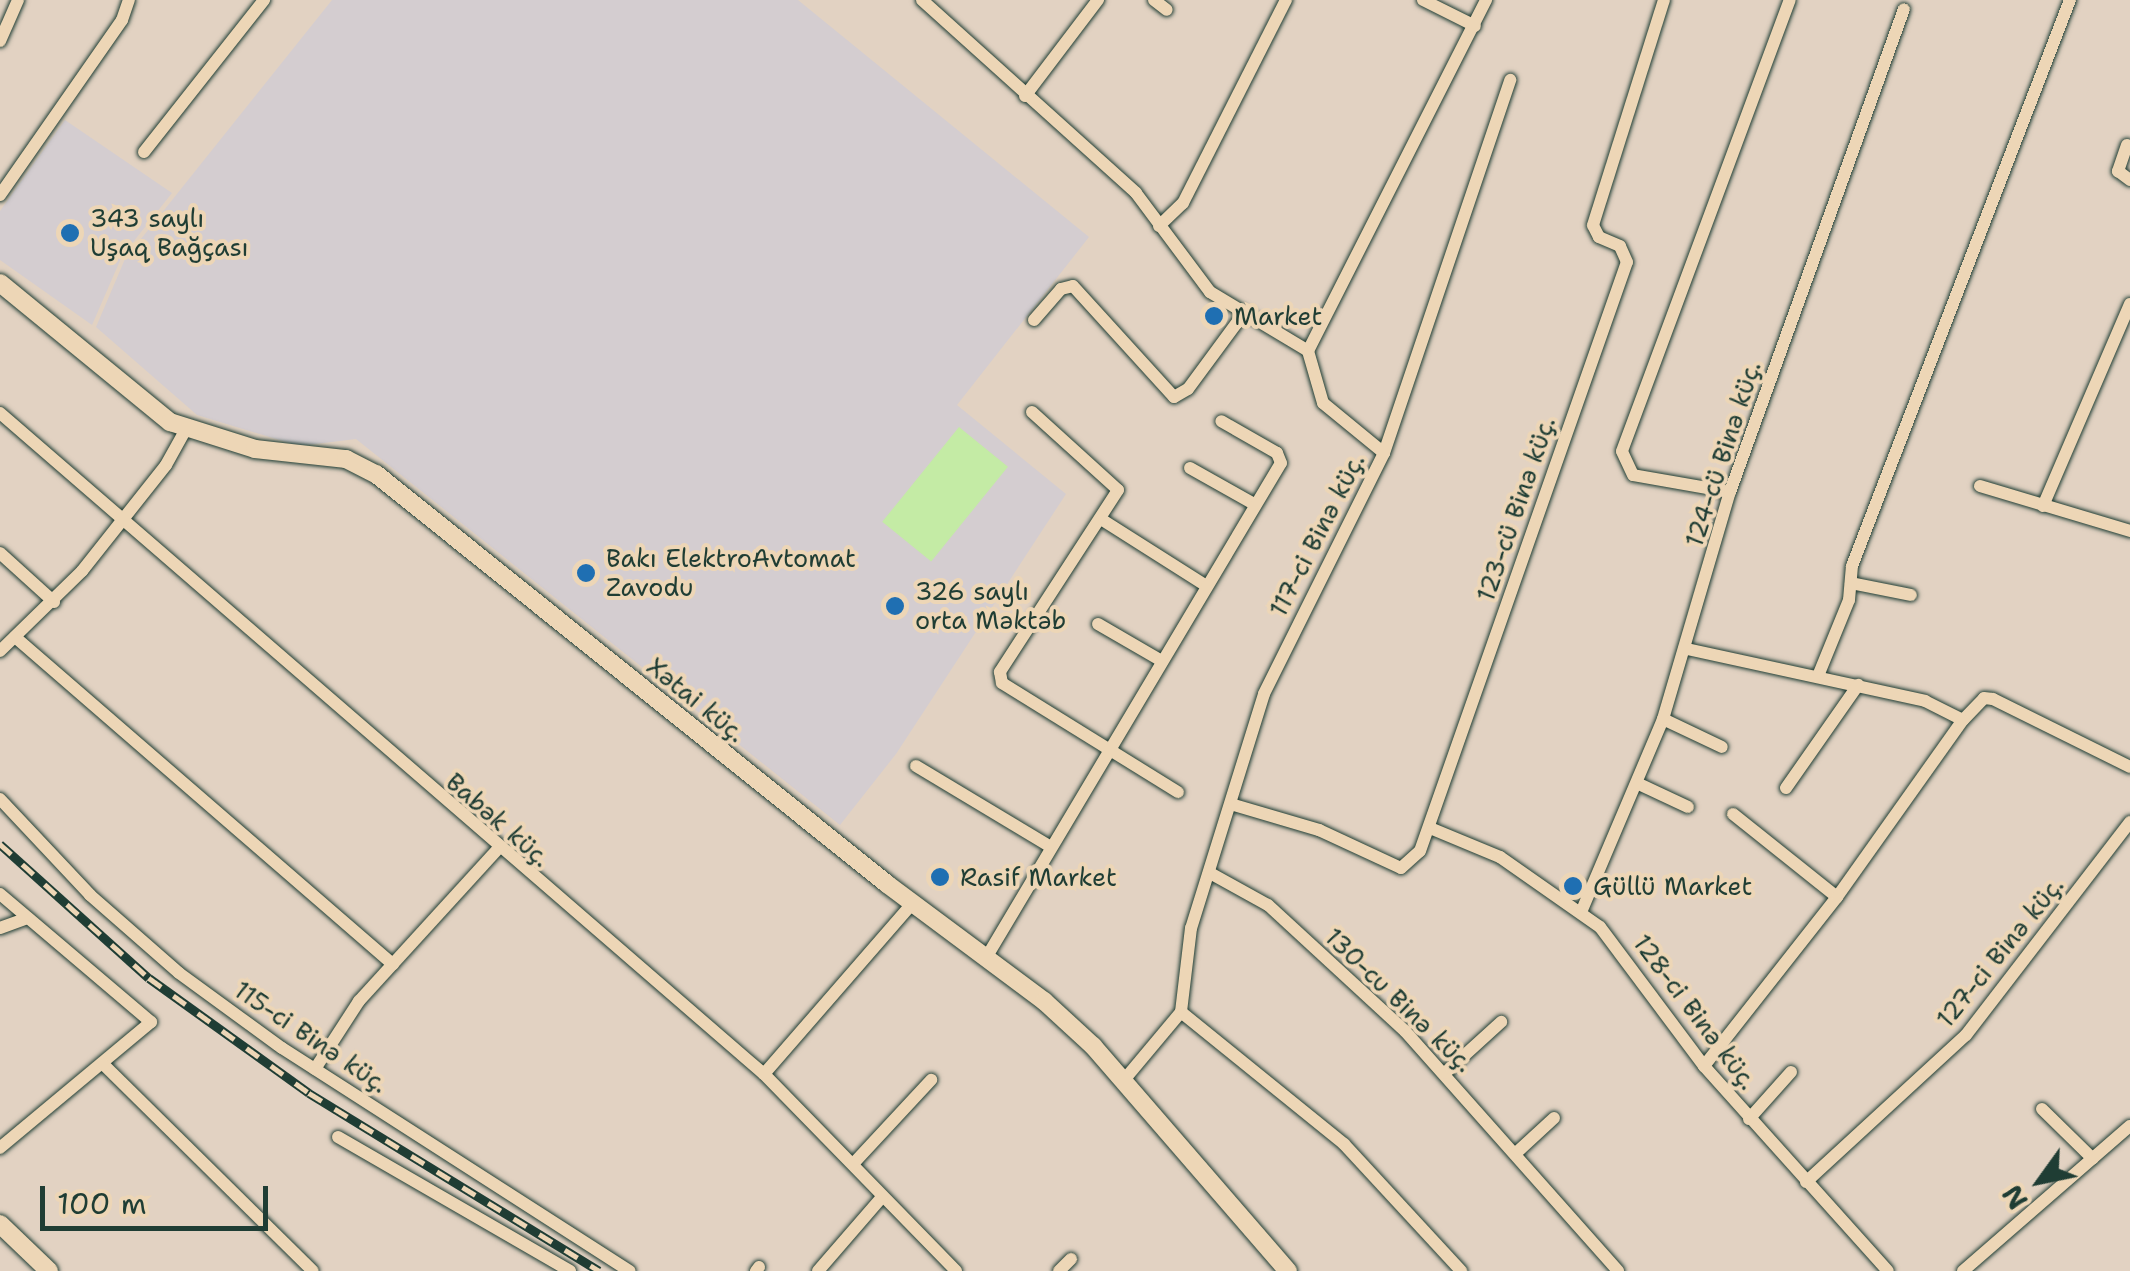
<!DOCTYPE html>
<html>
<head>
<meta charset="utf-8">
<style>
	body { margin:0 }
	#map { position:relative; width:2130px; height:1271px; overflow:hidden; background:#e2d2c2; font-family:"Shantell Sans",sans-serif }
	div>[style] { position:absolute }
	.built>* { inset:0; background:#d4cdd0 }
	.green>* { inset:0; background:#c4eba5; transform-origin:0 0 }
	.roads { filter:drop-shadow(0 0 2px #1f3d34) drop-shadow(0 0 2px #1f3d34) }
	.street>* { height:12px; margin:-6px; padding:0 6px; transform-origin:6px; border-radius:6px; background:#edd6b6 }
	.secondary>* { height:18px; margin:-9px; padding:0 9px; transform-origin:9px; border-radius:9px; background:#edd6b6 }
	.rail>* { height:9px; margin-top:-4.5px; transform-origin:0; background:repeating-linear-gradient(90deg,#edd6b6 0 15px,#1f3d34 0 30px); box-sizing:border-box; border-block:2px solid #1f3d34 }
	.dots>* { width:28px; height:28px; translate:-50% -50%; box-sizing:border-box; border:5px solid #edd6b6; border-radius:50% }
	span { translate:-50% -50%; white-space:nowrap; text-align:center; line-height:1.15; -webkit-text-stroke:8px #edd6b6; paint-order:stroke }
	.poi-label { font-size:25px; color:#1f3d34 }
	.left { translate:0 -50%; text-align:left }
	.street-label { font-size:25px; color:#1f3d34 }
	.north { position:absolute; left:1990px; top:1131px; width:100px; height:100px; -webkit-text-stroke:8px #edd6b6; paint-order:stroke; rotate:237deg; font-size:28px; font-weight:700; line-height:40px; text-align:center; color:#1f3d34 }
	.north::after { content:''; display:block; margin:auto; width:35px; height:45px; background:#1f3d34; clip-path:polygon(50% 0,100% 100%,50% 72%,0 100%) }
	.scale { position:absolute; left:40px; top:1186px; width:228px; height:45px; box-sizing:border-box; border:5px solid #1f3d34; border-top:0; padding-left:12px; font-size:30px; line-height:35px; white-space:nowrap; color:#1f3d34; -webkit-text-stroke:8px #edd6b6; paint-order:stroke }
</style>
</head>
<body>
<div id="map">
	<div class="built">
		<i style="clip-path:polygon(332px 0,798px 0,1089px 237px,957px 405px,1066px 494px,896px 754px,840px 825px,356px 439px,299px 446px,197px 415px,96px 327px,125px 259px)"></i>
		<i style="clip-path:polygon(65px 120px,172px 193px,122px 256px,92px 325px,0 260px,0 211px)"></i>
	</div>
	<div class="green">
		<i style="left:959px;top:427px;width:63px;height:122px;rotate:39deg"></i>
	</div>
	<div class="roads">
		<div class="street">
			<i style="left:922px;top:0;width:288px;rotate:42deg"></i>
			<i style="left:1136px;top:193px;width:124px;rotate:53.2deg"></i>
			<i style="left:1210px;top:292px;width:114px;rotate:31deg"></i>
			<i style="left:1308px;top:351px;width:54px;rotate:73.9deg"></i>
			<i style="left:1323px;top:403px;width:79px;rotate:39.3deg"></i>
			<i style="left:1384px;top:453px;width:269px;rotate:116.5deg"></i>
			<i style="left:1264px;top:694px;width:245px;rotate:107.3deg"></i>
			<i style="left:1191px;top:928px;width:85px;rotate:96.8deg"></i>
			<i style="left:1181px;top:1012px;width:89px;rotate:130deg"></i>
			<i style="left:1154px;top:0;width:16px;rotate:38deg"></i>
			<i style="left:1423px;top:0;width:58px;rotate:26.6deg"></i>
			<i style="left:0;top:41px;width:45px;rotate:-66.3deg"></i>
			<i style="left:1025px;top:96px;width:121px;rotate:-52.8deg"></i>
			<i style="left:2127px;top:145px;width:28px;rotate:109deg"></i>
			<i style="left:2118px;top:171px;width:15px;rotate:37deg"></i>
			<i style="left:144px;top:152px;width:194px;rotate:-51.7deg"></i>
			<i style="left:0;top:195px;width:213px;rotate:-55.1deg"></i>
			<i style="left:122px;top:20px;width:21px;rotate:-71deg"></i>
			<i style="left:1159px;top:226px;width:33px;rotate:-44deg"></i>
			<i style="left:1183px;top:203px;width:228px;rotate:-63.1deg"></i>
			<i style="left:1034px;top:320px;width:41px;rotate:-48.9deg"></i>
			<i style="left:1061px;top:289px;width:12px;rotate:-14deg"></i>
			<i style="left:1073px;top:286px;width:150px;rotate:47.7deg"></i>
			<i style="left:1174px;top:397px;width:16px;rotate:-30deg"></i>
			<i style="left:1188px;top:389px;width:94px;rotate:-53.6deg"></i>
			<i style="left:1308px;top:351px;width:394px;rotate:-63.1deg"></i>
			<i style="left:1032px;top:412px;width:116px;rotate:42.2deg"></i>
			<i style="left:1118px;top:490px;width:217px;rotate:123deg"></i>
			<i style="left:1000px;top:672px;width:11px;rotate:80deg"></i>
			<i style="left:1002px;top:683px;width:207px;rotate:31.8deg"></i>
			<i style="left:0;top:413px;width:1010px;rotate:40.87deg"></i>
			<i style="left:764px;top:1074px;width:275px;rotate:45.7deg"></i>
			<i style="left:1384px;top:453px;width:394px;rotate:-71.3deg"></i>
			<i style="left:1190px;top:468px;width:73px;rotate:29.4deg"></i>
			<i style="left:1980px;top:486px;width:157px;rotate:16.7deg"></i>
			<i style="left:1730px;top:492px;width:98px;rotate:-170.1deg"></i>
			<i style="left:1633px;top:475px;width:26px;rotate:-115deg"></i>
			<i style="left:1622px;top:451px;width:481px;rotate:-69.6deg"></i>
			<i style="left:2043px;top:506px;width:220px;rotate:-66.7deg"></i>
			<i style="left:1104px;top:521px;width:120px;rotate:32.4deg"></i>
			<i style="left:0;top:553px;width:73px;rotate:42.2deg"></i>
			<i style="left:1851px;top:583px;width:61px;rotate:11.3deg"></i>
			<i style="left:1098px;top:624px;width:72px;rotate:30.1deg"></i>
			<i style="left:15px;top:637px;width:500px;rotate:40.9deg"></i>
			<i style="left:1687px;top:649px;width:244px;rotate:12.3deg"></i>
			<i style="left:1925px;top:701px;width:42px;rotate:26.6deg"></i>
			<i style="left:1963px;top:720px;width:30px;rotate:-46deg"></i>
			<i style="left:1984px;top:698px;width:9px;rotate:6deg"></i>
			<i style="left:1993px;top:699px;width:153px;rotate:26.4deg"></i>
			<i style="left:0;top:651px;width:115px;rotate:-44.3deg"></i>
			<i style="left:82px;top:571px;width:135px;rotate:-51.6deg"></i>
			<i style="left:166px;top:465px;width:41px;rotate:-60.9deg"></i>
			<i style="left:1818px;top:676px;width:82px;rotate:-67.8deg"></i>
			<i style="left:1849px;top:600px;width:34px;rotate:-85deg"></i>
			<i style="left:1852px;top:566px;width:607px;rotate:-68.94deg"></i>
			<i style="left:1663px;top:719px;width:65px;rotate:25.4deg"></i>
			<i style="left:916px;top:766px;width:157px;rotate:31deg"></i>
			<i style="left:1639px;top:784px;width:54px;rotate:25.1deg"></i>
			<i style="left:1786px;top:788px;width:126px;rotate:-55deg"></i>
			<i style="left:0;top:799px;width:132px;rotate:46.8deg"></i>
			<i style="left:90px;top:895px;width:118px;rotate:41.2deg"></i>
			<i style="left:179px;top:973px;width:127px;rotate:36.1deg"></i>
			<i style="left:282px;top:1048px;width:413px;rotate:32.7deg"></i>
			<i style="left:1234px;top:805px;width:89px;rotate:16.4deg"></i>
			<i style="left:1319px;top:830px;width:90px;rotate:24.9deg"></i>
			<i style="left:1401px;top:868px;width:25px;rotate:-42deg"></i>
			<i style="left:1420px;top:851px;width:624px;rotate:-70.64deg"></i>
			<i style="left:1627px;top:262px;width:17px;rotate:-114deg"></i>
			<i style="left:1620px;top:246px;width:23px;rotate:-157deg"></i>
			<i style="left:1599px;top:237px;width:13px;rotate:-117deg"></i>
			<i style="left:1593px;top:225px;width:236px;rotate:-72.5deg"></i>
			<i style="left:1733px;top:814px;width:133px;rotate:38.6deg"></i>
			<i style="left:1430px;top:828px;width:76px;rotate:22.5deg"></i>
			<i style="left:1500px;top:857px;width:122px;rotate:35deg"></i>
			<i style="left:1600px;top:927px;width:174px;rotate:53.2deg"></i>
			<i style="left:1704px;top:1066px;width:275px;rotate:48.1deg"></i>
			<i style="left:1210px;top:873px;width:66px;rotate:28.9deg"></i>
			<i style="left:1268px;top:905px;width:186px;rotate:42.6deg"></i>
			<i style="left:1405px;top:1031px;width:321px;rotate:48.4deg"></i>
			<i style="left:0;top:894px;width:198px;rotate:40.3deg"></i>
			<i style="left:151px;top:1022px;width:197px;rotate:140.2deg"></i>
			<i style="left:1582px;top:910px;width:207px;rotate:-67deg"></i>
			<i style="left:1663px;top:719px;width:237px;rotate:-73.6deg"></i>
			<i style="left:1730px;top:492px;width:513px;rotate:-70.19deg"></i>
			<i style="left:0;top:928px;width:29px;rotate:-20deg"></i>
			<i style="left:986px;top:958px;width:576px;rotate:-59.21deg"></i>
			<i style="left:1281px;top:463px;width:11px;rotate:-112deg"></i>
			<i style="left:1277px;top:453px;width:64px;rotate:-150.3deg"></i>
			<i style="left:1181px;top:1012px;width:210px;rotate:39deg"></i>
			<i style="left:1344px;top:1144px;width:173px;rotate:47.3deg"></i>
			<i style="left:104px;top:1065px;width:293px;rotate:44.6deg"></i>
			<i style="left:1704px;top:1066px;width:215px;rotate:-51.8deg"></i>
			<i style="left:1837px;top:897px;width:217px;rotate:-54.6deg"></i>
			<i style="left:315px;top:1069px;width:81px;rotate:-57.1deg"></i>
			<i style="left:359px;top:1001px;width:205px;rotate:-47.6deg"></i>
			<i style="left:1445px;top:1073px;width:76px;rotate:-42.3deg"></i>
			<i style="left:764px;top:1074px;width:225px;rotate:-49deg"></i>
			<i style="left:2042px;top:1109px;width:71px;rotate:44.4deg"></i>
			<i style="left:1749px;top:1119px;width:63px;rotate:-48.2deg"></i>
			<i style="left:338px;top:1137px;width:268px;rotate:30deg"></i>
			<i style="left:1515px;top:1154px;width:53px;rotate:-42.7deg"></i>
			<i style="left:853px;top:1164px;width:115px;rotate:-47.1deg"></i>
			<i style="left:1806px;top:1182px;width:217px;rotate:-42.6deg"></i>
			<i style="left:1966px;top:1035px;width:269px;rotate:-52.4deg"></i>
			<i style="left:756px;top:1271px;width:5px;rotate:-53deg"></i>
			<i style="left:818px;top:1271px;width:98px;rotate:-49.1deg"></i>
			<i style="left:1059px;top:1271px;width:17px;rotate:-45deg"></i>
			<i style="left:1963px;top:1271px;width:221px;rotate:-41deg"></i>
		</div>
		<div class="secondary">
			<i style="left:0;top:283px;width:220px;rotate:39.3deg"></i>
			<i style="left:170px;top:422px;width:89px;rotate:17.6deg"></i>
			<i style="left:255px;top:449px;width:92px;rotate:6.3deg"></i>
			<i style="left:346px;top:459px;width:34px;rotate:27deg"></i>
			<i style="left:376px;top:474px;width:655px;rotate:38.74deg"></i>
			<i style="left:887px;top:884px;width:196px;rotate:36.7deg"></i>
			<i style="left:1044px;top:1001px;width:67px;rotate:42.6deg"></i>
			<i style="left:1093px;top:1046px;width:298px;rotate:49.1deg"></i>
			<i style="left:0;top:1224px;width:68px;rotate:43.8deg"></i>
		</div>
	</div>
	<div class="rail">
		<i style="left:0;top:844px;width:200px;rotate:42deg"></i>
		<i style="left:149px;top:978px;width:197px;rotate:35.7deg"></i>
		<i style="left:309px;top:1093px;width:340px;rotate:31.5deg"></i>
	</div>
	<div class="dots">
		<i style="left:70px;top:233px;background:#1f6fb2"></i>
		<i style="left:1214px;top:316px;background:#1f6fb2"></i>
		<i style="left:586px;top:573px;background:#1f6fb2"></i>
		<i style="left:895px;top:606px;background:#1f6fb2"></i>
		<i style="left:940px;top:877px;background:#1f6fb2"></i>
		<i style="left:1573px;top:886px;background:#1f6fb2"></i>
	</div>
	<div class="poi-label">
		<span class="left" style="left:90px;top:233px">343 saylı<br>Uşaq Bağçası</span>
		<span class="left" style="left:1234px;top:316px">Market</span>
		<span class="left" style="left:606px;top:573px">Bakı ElektroAvtomat<br>Zavodu</span>
		<span class="left" style="left:915px;top:606px">326 saylı<br>orta Məktəb</span>
		<span class="left" style="left:960px;top:877px">Rasif Market</span>
		<span class="left" style="left:1593px;top:886px">Güllü Market</span>
	</div>
	<div class="street-label">
		<span style="left:1723px;top:454px;rotate:-72deg">124-cü Binə küç.</span>
		<span style="left:1516px;top:509px;rotate:-71deg">123-cü Binə küç.</span>
		<span style="left:1317px;top:535px;rotate:-63deg">117-ci Binə küç.</span>
		<span style="left:696px;top:700px;rotate:39deg">Xətai küç.</span>
		<span style="left:498px;top:820px;rotate:41deg">Babək küç.</span>
		<span style="left:2000px;top:952px;rotate:-51deg">127-ci Binə küç.</span>
		<span style="left:1399px;top:1000px;rotate:44deg">130-cu Binə küç.</span>
		<span style="left:1695px;top:1012px;rotate:53deg">128-ci Binə küç.</span>
		<span style="left:311px;top:1037px;rotate:34deg">115-ci Binə küç.</span>
	</div>
	<div class="north">N</div>
	<div class="scale">100 m</div>
</div>
</body>
</html>
